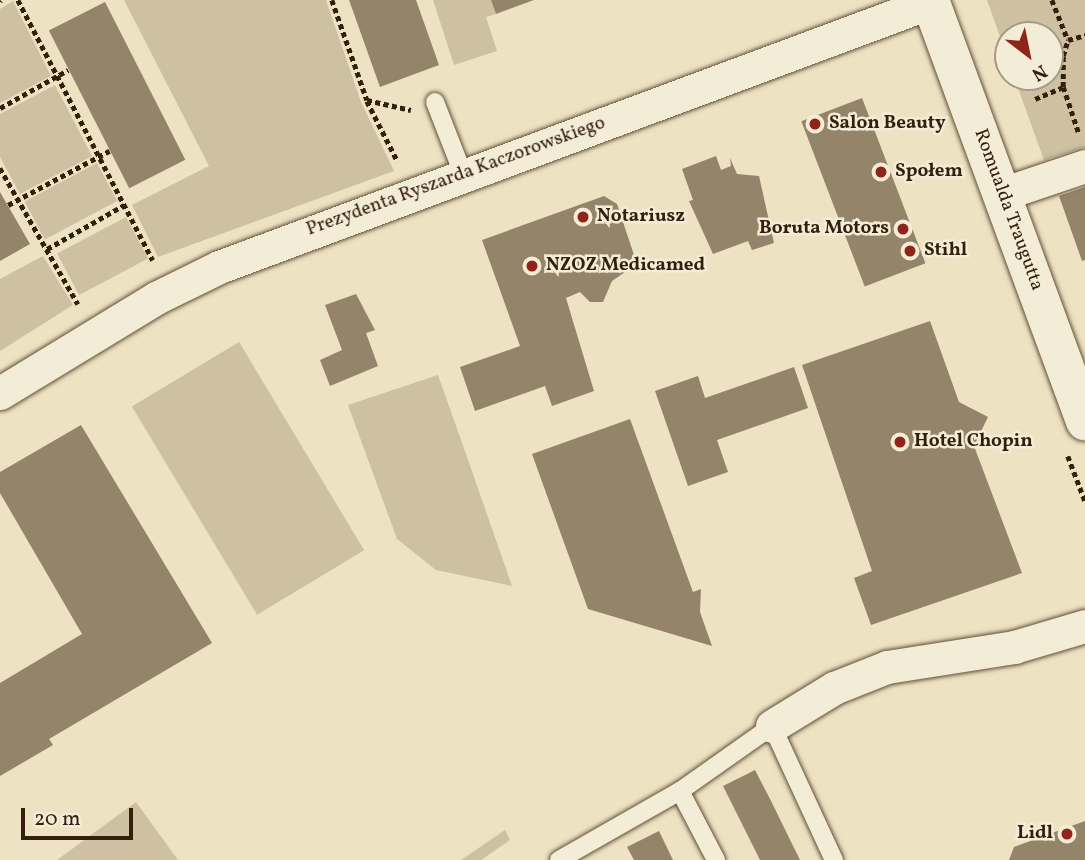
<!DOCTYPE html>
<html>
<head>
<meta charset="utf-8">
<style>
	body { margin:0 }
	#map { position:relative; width:1085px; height:860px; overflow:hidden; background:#ede2c1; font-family:Vollkorn,serif }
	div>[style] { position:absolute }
	.green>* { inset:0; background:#cdc1a2; transform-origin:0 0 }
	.building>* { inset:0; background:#94846a; transform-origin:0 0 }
	.path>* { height:4.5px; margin-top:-2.25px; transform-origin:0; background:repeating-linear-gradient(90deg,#331f0c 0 5px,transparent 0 8.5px) }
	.roads { filter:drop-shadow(0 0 2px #625039) drop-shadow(0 0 2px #625039) }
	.service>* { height:18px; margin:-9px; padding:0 9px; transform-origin:9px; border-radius:9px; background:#f3ecd7 }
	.minor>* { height:33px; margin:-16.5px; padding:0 16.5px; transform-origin:16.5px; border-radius:16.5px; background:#f3ecd7 }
	.tertiary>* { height:38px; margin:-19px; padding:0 19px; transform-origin:19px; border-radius:19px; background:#f3ecd7 }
	.dots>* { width:19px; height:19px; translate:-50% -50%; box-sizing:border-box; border:4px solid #f3ecd7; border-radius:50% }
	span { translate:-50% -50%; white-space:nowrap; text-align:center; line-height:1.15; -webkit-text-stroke:5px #f3ecd7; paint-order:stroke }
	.poi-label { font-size:19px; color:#331f0c; font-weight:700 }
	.left { translate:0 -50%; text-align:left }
	.right { translate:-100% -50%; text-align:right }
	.street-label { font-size:19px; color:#331f0c }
	.north { position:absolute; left:994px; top:21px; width:70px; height:70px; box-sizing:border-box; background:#f3ecd7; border:2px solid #a69a86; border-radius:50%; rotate:148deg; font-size:19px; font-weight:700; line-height:28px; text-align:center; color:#331f0c }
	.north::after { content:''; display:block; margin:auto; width:24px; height:32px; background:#8f2418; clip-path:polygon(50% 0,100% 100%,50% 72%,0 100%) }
	.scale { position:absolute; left:21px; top:808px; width:112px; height:32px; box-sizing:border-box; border:4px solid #331f0c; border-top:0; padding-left:9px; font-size:21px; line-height:24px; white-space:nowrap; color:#331f0c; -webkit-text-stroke:5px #f3ecd7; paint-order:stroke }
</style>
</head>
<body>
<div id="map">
	<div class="green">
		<i style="clip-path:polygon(124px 0,326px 0,361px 102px,394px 171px,158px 257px,132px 205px,209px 166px)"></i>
		<i style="clip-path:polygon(433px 0,491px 0,496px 14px,486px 17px,497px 51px,454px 65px)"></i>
		<i style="clip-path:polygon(987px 0,1085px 0,1085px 147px,1044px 160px,1014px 77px,1050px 77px,1050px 35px,1008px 35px,1008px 59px)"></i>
		<i style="clip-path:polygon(13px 1px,51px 76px,0 103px,0 9px)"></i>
		<i style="clip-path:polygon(55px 85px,92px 156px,20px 194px,0 157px,0 114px)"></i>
		<i style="left:97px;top:163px;width:43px;height:82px;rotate:62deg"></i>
		<i style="left:126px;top:217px;width:47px;height:78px;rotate:62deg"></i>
		<i style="clip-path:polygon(43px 256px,73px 305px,0 351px,0 279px)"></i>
		<i style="left:239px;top:342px;width:243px;height:125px;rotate:59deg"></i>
		<i style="clip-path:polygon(438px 375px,466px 454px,512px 586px,436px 570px,397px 539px,348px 405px)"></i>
		<i style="clip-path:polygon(136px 802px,178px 860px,57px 860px)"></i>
		<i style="clip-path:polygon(505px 830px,510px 840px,481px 860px,461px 860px)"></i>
	</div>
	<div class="building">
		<i style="clip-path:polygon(349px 0,416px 0,439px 65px,380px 87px)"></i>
		<i style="clip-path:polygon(491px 0,534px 0,496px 14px)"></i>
		<i style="left:105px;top:2px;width:177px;height:63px;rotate:63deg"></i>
		<i style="left:862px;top:98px;width:177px;height:65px;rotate:69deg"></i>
		<i style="clip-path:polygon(716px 156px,721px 170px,731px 166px,730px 158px,737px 174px,759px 176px,774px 243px,752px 250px,748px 241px,713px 254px,689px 201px,693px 200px,682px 169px)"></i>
		<i style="clip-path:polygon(1085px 187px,1085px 260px,1082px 261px,1059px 196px)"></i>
		<i style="clip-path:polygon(0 192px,30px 244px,0 261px)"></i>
		<i style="clip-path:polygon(604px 196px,617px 204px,637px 264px,612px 281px,603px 302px,590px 302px,580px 292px,566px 298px,594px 391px,552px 406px,545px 386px,475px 411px,460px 367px,520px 346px,482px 240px)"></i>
		<i style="clip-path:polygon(356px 294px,375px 330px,366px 333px,378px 366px,330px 386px,320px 360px,342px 350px,325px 305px)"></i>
		<i style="clip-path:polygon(930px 321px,959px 402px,988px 417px,974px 446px,1022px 573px,871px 625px,854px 578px,872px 571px,802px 365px)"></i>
		<i style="clip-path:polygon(794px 367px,808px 408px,717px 440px,728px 472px,688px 486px,655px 391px,698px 376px,705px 398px)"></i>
		<i style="clip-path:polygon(630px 419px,693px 592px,701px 589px,700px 612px,712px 646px,588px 609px,532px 454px)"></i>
		<i style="clip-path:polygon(81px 425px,212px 643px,49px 739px,53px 745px,0 776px,0 683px,82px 634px,0 493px,0 472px)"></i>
		<i style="clip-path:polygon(755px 770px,771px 801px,800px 860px,760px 860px,723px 786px)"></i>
		<i style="clip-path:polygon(1085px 821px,1085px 860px,1009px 860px,1014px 847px)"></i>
		<i style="clip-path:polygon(659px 831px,673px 860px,634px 860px,627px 847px)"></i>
	</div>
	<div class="path">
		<i style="left:18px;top:0;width:293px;rotate:62.6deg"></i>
		<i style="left:332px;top:0;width:106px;rotate:70.7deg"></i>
		<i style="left:367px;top:100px;width:45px;rotate:12.8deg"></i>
		<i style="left:1052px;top:0;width:43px;rotate:68.2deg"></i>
		<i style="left:0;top:1px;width:1px;rotate:-45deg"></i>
		<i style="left:1035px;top:99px;width:30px;rotate:-23deg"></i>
		<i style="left:367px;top:101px;width:68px;rotate:63.1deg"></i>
		<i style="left:0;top:108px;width:78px;rotate:-29.2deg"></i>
		<i style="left:1078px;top:132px;width:47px;rotate:-108.4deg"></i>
		<i style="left:1063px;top:87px;width:31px;rotate:-90deg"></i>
		<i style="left:1063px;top:56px;width:17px;rotate:-73deg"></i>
		<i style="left:1068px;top:40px;width:18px;rotate:-16deg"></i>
		<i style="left:0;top:168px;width:157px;rotate:60.2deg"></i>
		<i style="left:8px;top:205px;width:115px;rotate:-28.1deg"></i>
		<i style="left:47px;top:249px;width:89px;rotate:-29.7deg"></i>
		<i style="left:1068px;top:456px;width:48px;rotate:69.3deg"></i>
	</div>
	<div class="roads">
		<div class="service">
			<i style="left:435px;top:102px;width:77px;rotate:68.7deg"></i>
			<i style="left:680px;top:791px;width:78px;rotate:62.4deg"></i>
			<i style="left:559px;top:860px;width:139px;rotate:-29.7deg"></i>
			<i style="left:680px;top:791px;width:113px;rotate:-35.2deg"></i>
			<i style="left:772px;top:726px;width:148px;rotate:65.2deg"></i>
		</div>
		<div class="minor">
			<i style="left:1002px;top:194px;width:88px;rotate:-18.6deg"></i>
			<i style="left:0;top:393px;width:183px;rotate:-31.3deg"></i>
			<i style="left:156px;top:298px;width:70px;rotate:-26.2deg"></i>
			<i style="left:219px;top:267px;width:760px;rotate:-20.41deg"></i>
			<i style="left:772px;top:726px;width:73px;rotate:-31.5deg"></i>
			<i style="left:834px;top:688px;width:57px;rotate:-21.6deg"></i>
			<i style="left:887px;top:667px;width:129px;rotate:-8.9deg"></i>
			<i style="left:1014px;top:647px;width:74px;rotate:-16.5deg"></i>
		</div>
		<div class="tertiary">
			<i style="left:930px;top:0;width:449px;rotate:69.8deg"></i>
		</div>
	</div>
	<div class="dots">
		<i style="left:815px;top:124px;background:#8f2418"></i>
		<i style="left:881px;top:172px;background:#8f2418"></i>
		<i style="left:583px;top:217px;background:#8f2418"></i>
		<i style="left:903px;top:229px;background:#8f2418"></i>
		<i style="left:910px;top:251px;background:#8f2418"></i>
		<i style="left:532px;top:266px;background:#8f2418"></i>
		<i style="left:900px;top:442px;background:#8f2418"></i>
		<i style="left:1067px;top:834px;background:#8f2418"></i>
	</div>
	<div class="poi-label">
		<span class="left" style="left:829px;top:124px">Salon Beauty</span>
		<span class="left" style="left:895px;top:172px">Społem</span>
		<span class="left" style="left:597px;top:217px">Notariusz</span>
		<span class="right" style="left:889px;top:229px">Boruta Motors</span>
		<span class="left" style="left:924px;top:251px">Stihl</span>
		<span class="left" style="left:546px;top:266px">NZOZ Medicamed</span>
		<span class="left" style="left:914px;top:442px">Hotel Chopin</span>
		<span class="right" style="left:1053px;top:834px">Lidl</span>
	</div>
	<div class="street-label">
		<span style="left:456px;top:177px;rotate:-20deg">Prezydenta Ryszarda Kaczorowskiego</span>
		<span style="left:1008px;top:210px;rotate:70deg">Romualda Traugutta</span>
	</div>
	<div class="north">N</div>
	<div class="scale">20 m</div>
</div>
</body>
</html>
